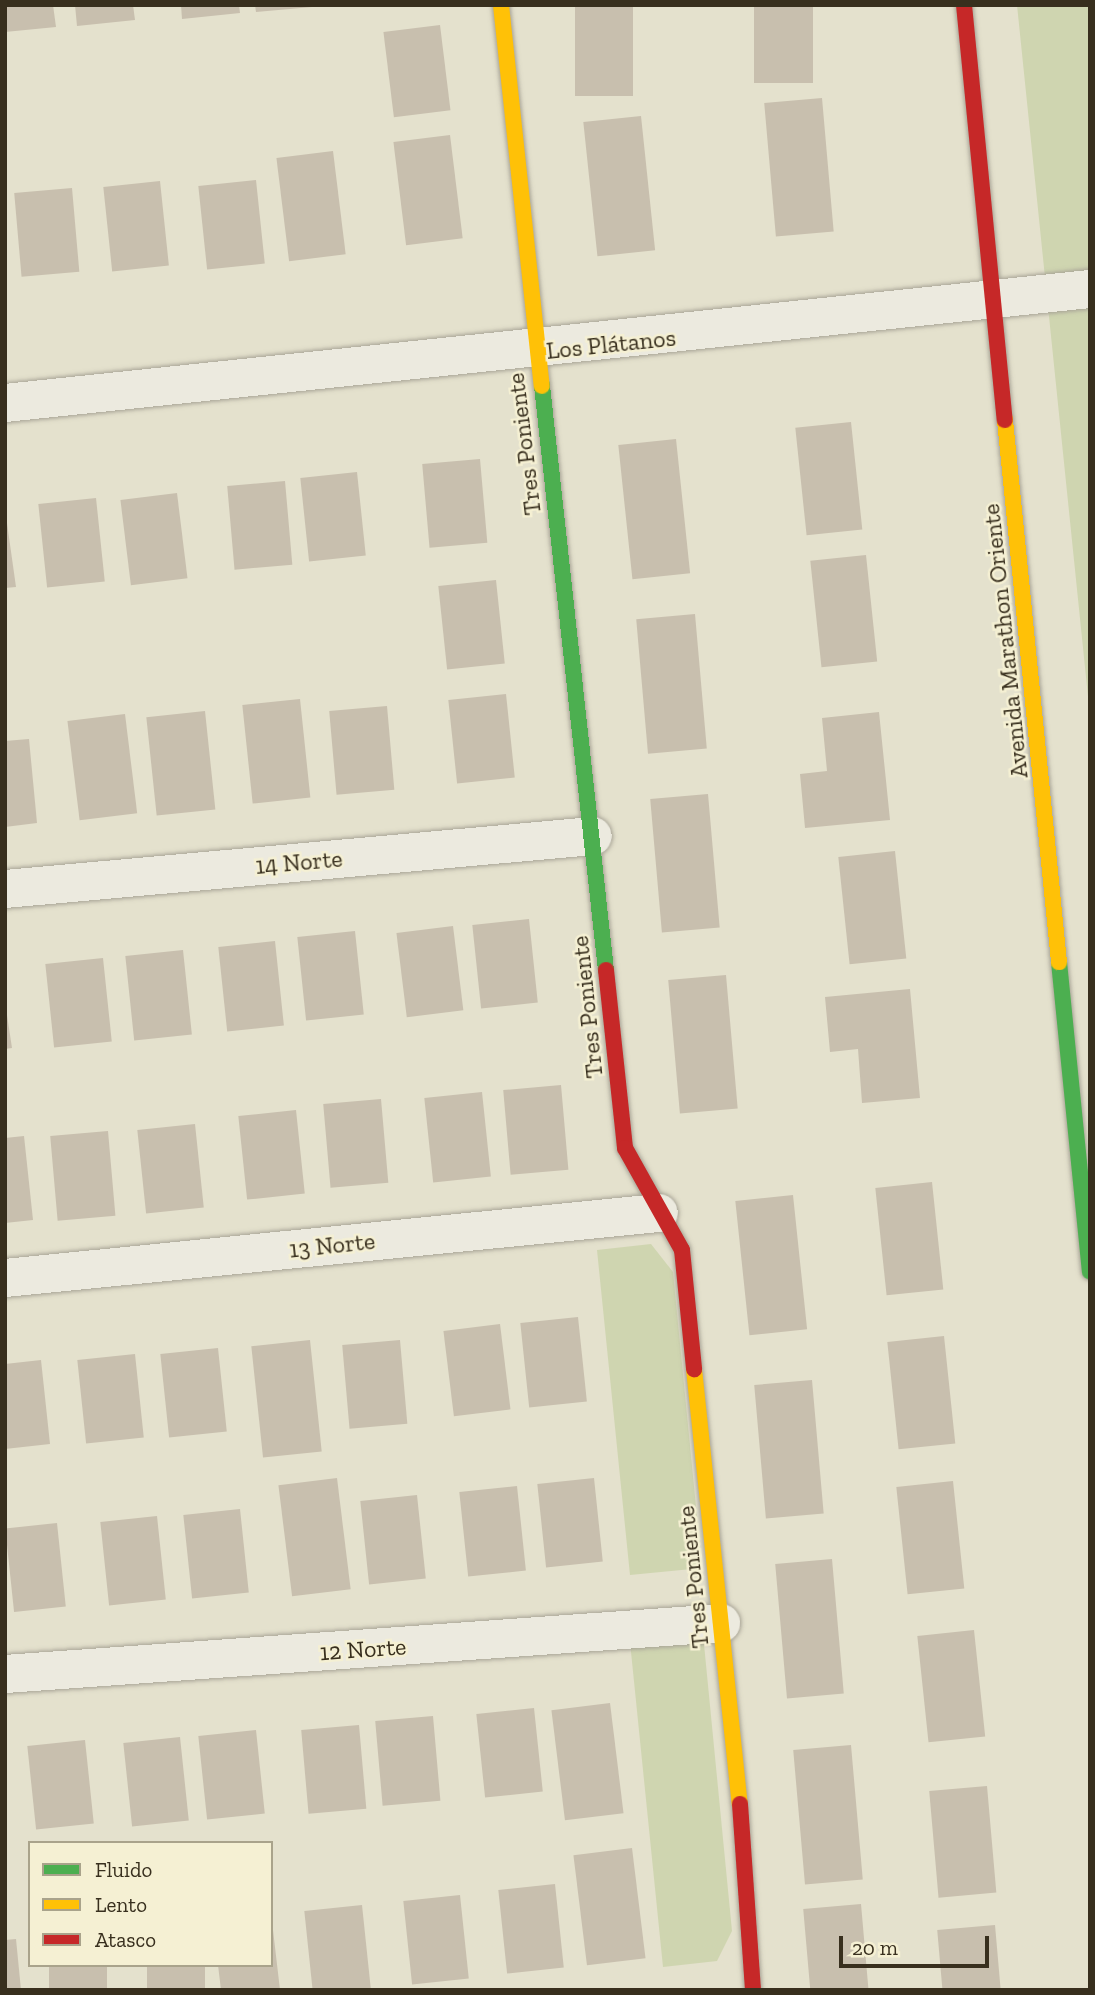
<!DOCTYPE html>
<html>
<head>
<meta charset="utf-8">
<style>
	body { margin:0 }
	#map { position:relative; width:1095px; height:1995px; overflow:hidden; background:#e4e1cd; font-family:"Zilla Slab",serif }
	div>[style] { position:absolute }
	.green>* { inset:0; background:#cfd5b0 }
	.building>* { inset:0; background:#c8bfae; transform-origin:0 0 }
	.roads { filter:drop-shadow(0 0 2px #a9a597) drop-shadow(0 0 2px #a9a597) }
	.street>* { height:38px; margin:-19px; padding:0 19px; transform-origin:19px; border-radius:19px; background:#eceadf }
	.fast>* { height:16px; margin:-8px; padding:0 8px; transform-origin:8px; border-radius:8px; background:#4caf50 }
	.slow>* { height:16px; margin:-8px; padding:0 8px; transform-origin:8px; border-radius:8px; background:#ffc107 }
	.jam>* { height:16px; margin:-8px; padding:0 8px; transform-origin:8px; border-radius:8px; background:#c62828 }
	span { translate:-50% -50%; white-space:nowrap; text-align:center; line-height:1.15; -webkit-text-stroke:5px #f5f0d3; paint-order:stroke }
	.street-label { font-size:24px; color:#382f1e }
	.frame { position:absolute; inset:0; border:7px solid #382f1e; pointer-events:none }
	.legend { position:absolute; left:28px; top:1841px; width:245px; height:126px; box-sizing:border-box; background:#f5f0d3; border:2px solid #a9a38b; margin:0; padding:9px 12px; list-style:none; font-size:21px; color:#382f1e }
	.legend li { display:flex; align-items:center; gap:14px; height:35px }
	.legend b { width:35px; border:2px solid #a9a38b }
	.scale { position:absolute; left:839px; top:1936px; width:150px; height:32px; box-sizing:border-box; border:4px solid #382f1e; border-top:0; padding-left:9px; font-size:21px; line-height:24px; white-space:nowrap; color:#382f1e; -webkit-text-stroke:5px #f5f0d3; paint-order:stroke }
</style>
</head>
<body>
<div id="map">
	<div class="green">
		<i style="clip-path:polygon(1017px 5px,1090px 5px,1090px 716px,1039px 219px)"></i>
		<i style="clip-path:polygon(651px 1244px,673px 1272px,702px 1568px,630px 1575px,597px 1250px)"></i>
		<i style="clip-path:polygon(703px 1634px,732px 1931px,717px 1961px,663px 1967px,630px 1642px)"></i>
	</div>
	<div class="building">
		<i style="clip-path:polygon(5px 5px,53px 5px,56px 27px,5px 32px)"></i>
		<i style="clip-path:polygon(75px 5px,133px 5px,135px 20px,77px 26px)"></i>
		<i style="clip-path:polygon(181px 5px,239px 5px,240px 13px,182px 19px)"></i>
		<i style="clip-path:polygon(255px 5px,312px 5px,312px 7px,256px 12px)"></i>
		<i style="left:575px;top:5px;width:58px;height:91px"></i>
		<i style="left:754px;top:5px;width:59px;height:78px"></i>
		<i style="left:440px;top:25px;width:86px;height:57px;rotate:83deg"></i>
		<i style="left:822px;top:98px;width:134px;height:58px;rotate:85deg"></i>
		<i style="left:641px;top:116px;width:135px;height:58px;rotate:84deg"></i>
		<i style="left:450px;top:135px;width:104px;height:57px;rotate:83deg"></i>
		<i style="left:333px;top:151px;width:104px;height:57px;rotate:83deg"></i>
		<i style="left:256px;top:180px;width:84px;height:58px;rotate:84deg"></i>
		<i style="left:160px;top:181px;width:85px;height:57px;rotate:84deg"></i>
		<i style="left:72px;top:188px;width:84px;height:58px;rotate:85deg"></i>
		<i style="left:851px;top:422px;width:108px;height:56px;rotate:84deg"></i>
		<i style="left:676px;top:439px;width:135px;height:58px;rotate:84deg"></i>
		<i style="left:480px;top:459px;width:84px;height:58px;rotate:85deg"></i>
		<i style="left:357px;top:472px;width:84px;height:57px;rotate:84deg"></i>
		<i style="left:285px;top:481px;width:84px;height:58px;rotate:85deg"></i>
		<i style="left:177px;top:493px;width:86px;height:57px;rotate:83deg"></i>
		<i style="left:96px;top:498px;width:84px;height:58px;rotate:84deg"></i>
		<i style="clip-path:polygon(5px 509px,16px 587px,5px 588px)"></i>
		<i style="left:866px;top:555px;width:107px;height:56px;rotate:84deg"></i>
		<i style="left:496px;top:580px;width:84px;height:58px;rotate:84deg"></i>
		<i style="left:695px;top:614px;width:135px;height:59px;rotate:85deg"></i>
		<i style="left:506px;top:694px;width:84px;height:58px;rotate:84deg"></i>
		<i style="left:300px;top:699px;width:99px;height:58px;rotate:84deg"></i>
		<i style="left:387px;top:706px;width:84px;height:58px;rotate:85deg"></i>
		<i style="left:205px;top:711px;width:99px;height:59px;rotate:84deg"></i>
		<i style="clip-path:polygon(879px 712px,890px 820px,805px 828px,800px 774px,827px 771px,822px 718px)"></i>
		<i style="left:125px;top:714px;width:100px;height:58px;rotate:83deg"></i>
		<i style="clip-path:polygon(29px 739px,37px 823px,5px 827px,5px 741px)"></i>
		<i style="left:708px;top:794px;width:134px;height:58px;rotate:85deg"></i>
		<i style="left:895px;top:851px;width:108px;height:57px;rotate:84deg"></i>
		<i style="left:529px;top:919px;width:84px;height:57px;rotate:84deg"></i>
		<i style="left:453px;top:926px;width:85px;height:57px;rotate:83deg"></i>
		<i style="left:355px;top:931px;width:84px;height:58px;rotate:84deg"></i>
		<i style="left:275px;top:941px;width:85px;height:57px;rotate:84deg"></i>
		<i style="left:183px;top:950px;width:85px;height:58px;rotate:84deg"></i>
		<i style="left:103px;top:958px;width:84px;height:58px;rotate:84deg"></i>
		<i style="left:726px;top:975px;width:134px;height:58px;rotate:85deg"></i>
		<i style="clip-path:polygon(910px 989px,920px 1098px,862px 1103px,858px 1049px,830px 1052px,825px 997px)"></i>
		<i style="clip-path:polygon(5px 1002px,12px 1048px,5px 1049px)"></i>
		<i style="left:561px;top:1085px;width:85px;height:58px;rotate:85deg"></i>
		<i style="left:482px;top:1092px;width:85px;height:58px;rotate:84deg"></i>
		<i style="left:381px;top:1099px;width:84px;height:58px;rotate:85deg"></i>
		<i style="left:296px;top:1110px;width:84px;height:58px;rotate:84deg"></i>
		<i style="left:195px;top:1124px;width:84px;height:58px;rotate:84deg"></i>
		<i style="left:108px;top:1131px;width:85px;height:58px;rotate:85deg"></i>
		<i style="clip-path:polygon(24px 1136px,33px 1220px,5px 1223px,5px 1138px)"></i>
		<i style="left:932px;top:1182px;width:108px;height:57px;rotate:84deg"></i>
		<i style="left:793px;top:1195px;width:135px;height:58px;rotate:84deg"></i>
		<i style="left:578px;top:1317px;width:85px;height:58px;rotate:84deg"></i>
		<i style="left:500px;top:1324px;width:86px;height:57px;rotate:83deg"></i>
		<i style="left:944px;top:1336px;width:108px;height:57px;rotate:84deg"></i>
		<i style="left:310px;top:1340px;width:112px;height:59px;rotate:84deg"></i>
		<i style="left:400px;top:1340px;width:84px;height:58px;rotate:85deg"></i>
		<i style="left:218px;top:1348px;width:84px;height:58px;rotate:84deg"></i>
		<i style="left:135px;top:1354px;width:84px;height:58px;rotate:84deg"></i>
		<i style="clip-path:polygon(41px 1360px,50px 1444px,5px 1449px,5px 1364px)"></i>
		<i style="left:812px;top:1380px;width:134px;height:58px;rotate:85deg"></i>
		<i style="left:337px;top:1478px;width:112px;height:59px;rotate:83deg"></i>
		<i style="left:594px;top:1478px;width:84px;height:57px;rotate:84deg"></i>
		<i style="left:953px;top:1481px;width:108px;height:57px;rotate:84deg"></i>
		<i style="left:517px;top:1486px;width:85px;height:58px;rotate:84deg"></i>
		<i style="left:417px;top:1495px;width:84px;height:57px;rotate:84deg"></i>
		<i style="left:240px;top:1509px;width:84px;height:57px;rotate:84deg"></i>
		<i style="left:157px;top:1516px;width:84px;height:57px;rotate:84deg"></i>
		<i style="left:57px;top:1523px;width:84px;height:52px;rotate:84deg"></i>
		<i style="left:832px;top:1559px;width:135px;height:57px;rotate:85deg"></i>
		<i style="left:974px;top:1630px;width:107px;height:57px;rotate:84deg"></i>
		<i style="left:610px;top:1703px;width:111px;height:59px;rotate:83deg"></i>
		<i style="left:534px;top:1708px;width:84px;height:58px;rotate:84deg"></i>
		<i style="left:433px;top:1716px;width:85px;height:58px;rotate:85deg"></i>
		<i style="left:359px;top:1725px;width:84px;height:58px;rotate:85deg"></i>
		<i style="left:256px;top:1730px;width:84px;height:58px;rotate:84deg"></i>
		<i style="left:180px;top:1737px;width:84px;height:57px;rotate:84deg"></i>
		<i style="left:85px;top:1740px;width:84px;height:58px;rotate:84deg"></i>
		<i style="left:851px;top:1745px;width:135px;height:58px;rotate:85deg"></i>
		<i style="left:987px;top:1786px;width:107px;height:58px;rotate:85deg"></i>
		<i style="left:632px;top:1848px;width:111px;height:59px;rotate:83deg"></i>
		<i style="left:555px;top:1884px;width:84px;height:57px;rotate:84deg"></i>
		<i style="left:460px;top:1895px;width:84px;height:57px;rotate:84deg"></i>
		<i style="left:861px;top:1904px;width:86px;height:58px;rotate:85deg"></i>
		<i style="left:362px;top:1905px;width:85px;height:58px;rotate:84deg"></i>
		<i style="left:995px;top:1925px;width:65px;height:58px;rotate:85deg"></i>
		<i style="clip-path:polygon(273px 1930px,280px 1990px,221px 1990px,218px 1965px,271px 1965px)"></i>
		<i style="clip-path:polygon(16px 1939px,21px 1990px,5px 1990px,5px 1940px)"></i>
		<i style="left:49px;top:1965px;width:58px;height:25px"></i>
		<i style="left:147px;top:1965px;width:58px;height:25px"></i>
	</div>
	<div class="roads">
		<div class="street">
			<i style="left:5px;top:403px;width:1091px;rotate:-6deg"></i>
			<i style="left:5px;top:889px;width:590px;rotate:-5.15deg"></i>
			<i style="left:5px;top:1278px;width:657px;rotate:-5.68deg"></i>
			<i style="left:5px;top:1674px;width:718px;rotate:-4.07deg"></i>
		</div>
		<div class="fast">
			<i style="left:542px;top:386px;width:587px;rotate:83.75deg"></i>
			<i style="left:1059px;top:962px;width:311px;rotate:84.3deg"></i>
		</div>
		<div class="slow">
			<i style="left:501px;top:5px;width:383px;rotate:83.9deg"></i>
			<i style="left:1005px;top:420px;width:545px;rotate:84.31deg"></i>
			<i style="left:694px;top:1369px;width:437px;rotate:84deg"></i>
		</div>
		<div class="jam">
			<i style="left:964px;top:5px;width:417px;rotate:84.4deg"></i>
			<i style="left:606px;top:970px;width:179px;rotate:83.9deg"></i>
			<i style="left:625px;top:1148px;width:117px;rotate:60.8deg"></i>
			<i style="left:682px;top:1250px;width:120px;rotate:84.2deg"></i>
			<i style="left:740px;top:1804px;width:186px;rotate:86deg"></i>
		</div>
	</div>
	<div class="street-label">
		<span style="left:611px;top:344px;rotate:-6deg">Los Plátanos</span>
		<span style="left:524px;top:444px;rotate:-97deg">Tres Poniente</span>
		<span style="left:1005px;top:641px;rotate:-96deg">Avenida Marathon Oriente</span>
		<span style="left:299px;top:862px;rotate:-5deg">14 Norte</span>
		<span style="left:587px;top:1007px;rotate:-96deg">Tres Poniente</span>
		<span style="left:332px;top:1245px;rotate:-6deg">13 Norte</span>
		<span style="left:693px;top:1577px;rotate:-96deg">Tres Poniente</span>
		<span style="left:363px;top:1649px;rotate:-4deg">12 Norte</span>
	</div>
	<div class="frame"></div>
	<ul class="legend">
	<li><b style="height:9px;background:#4caf50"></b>Fluido</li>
	<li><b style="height:9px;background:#ffc107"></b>Lento</li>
	<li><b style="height:9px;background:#c62828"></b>Atasco</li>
	</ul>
	<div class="scale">20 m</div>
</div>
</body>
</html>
